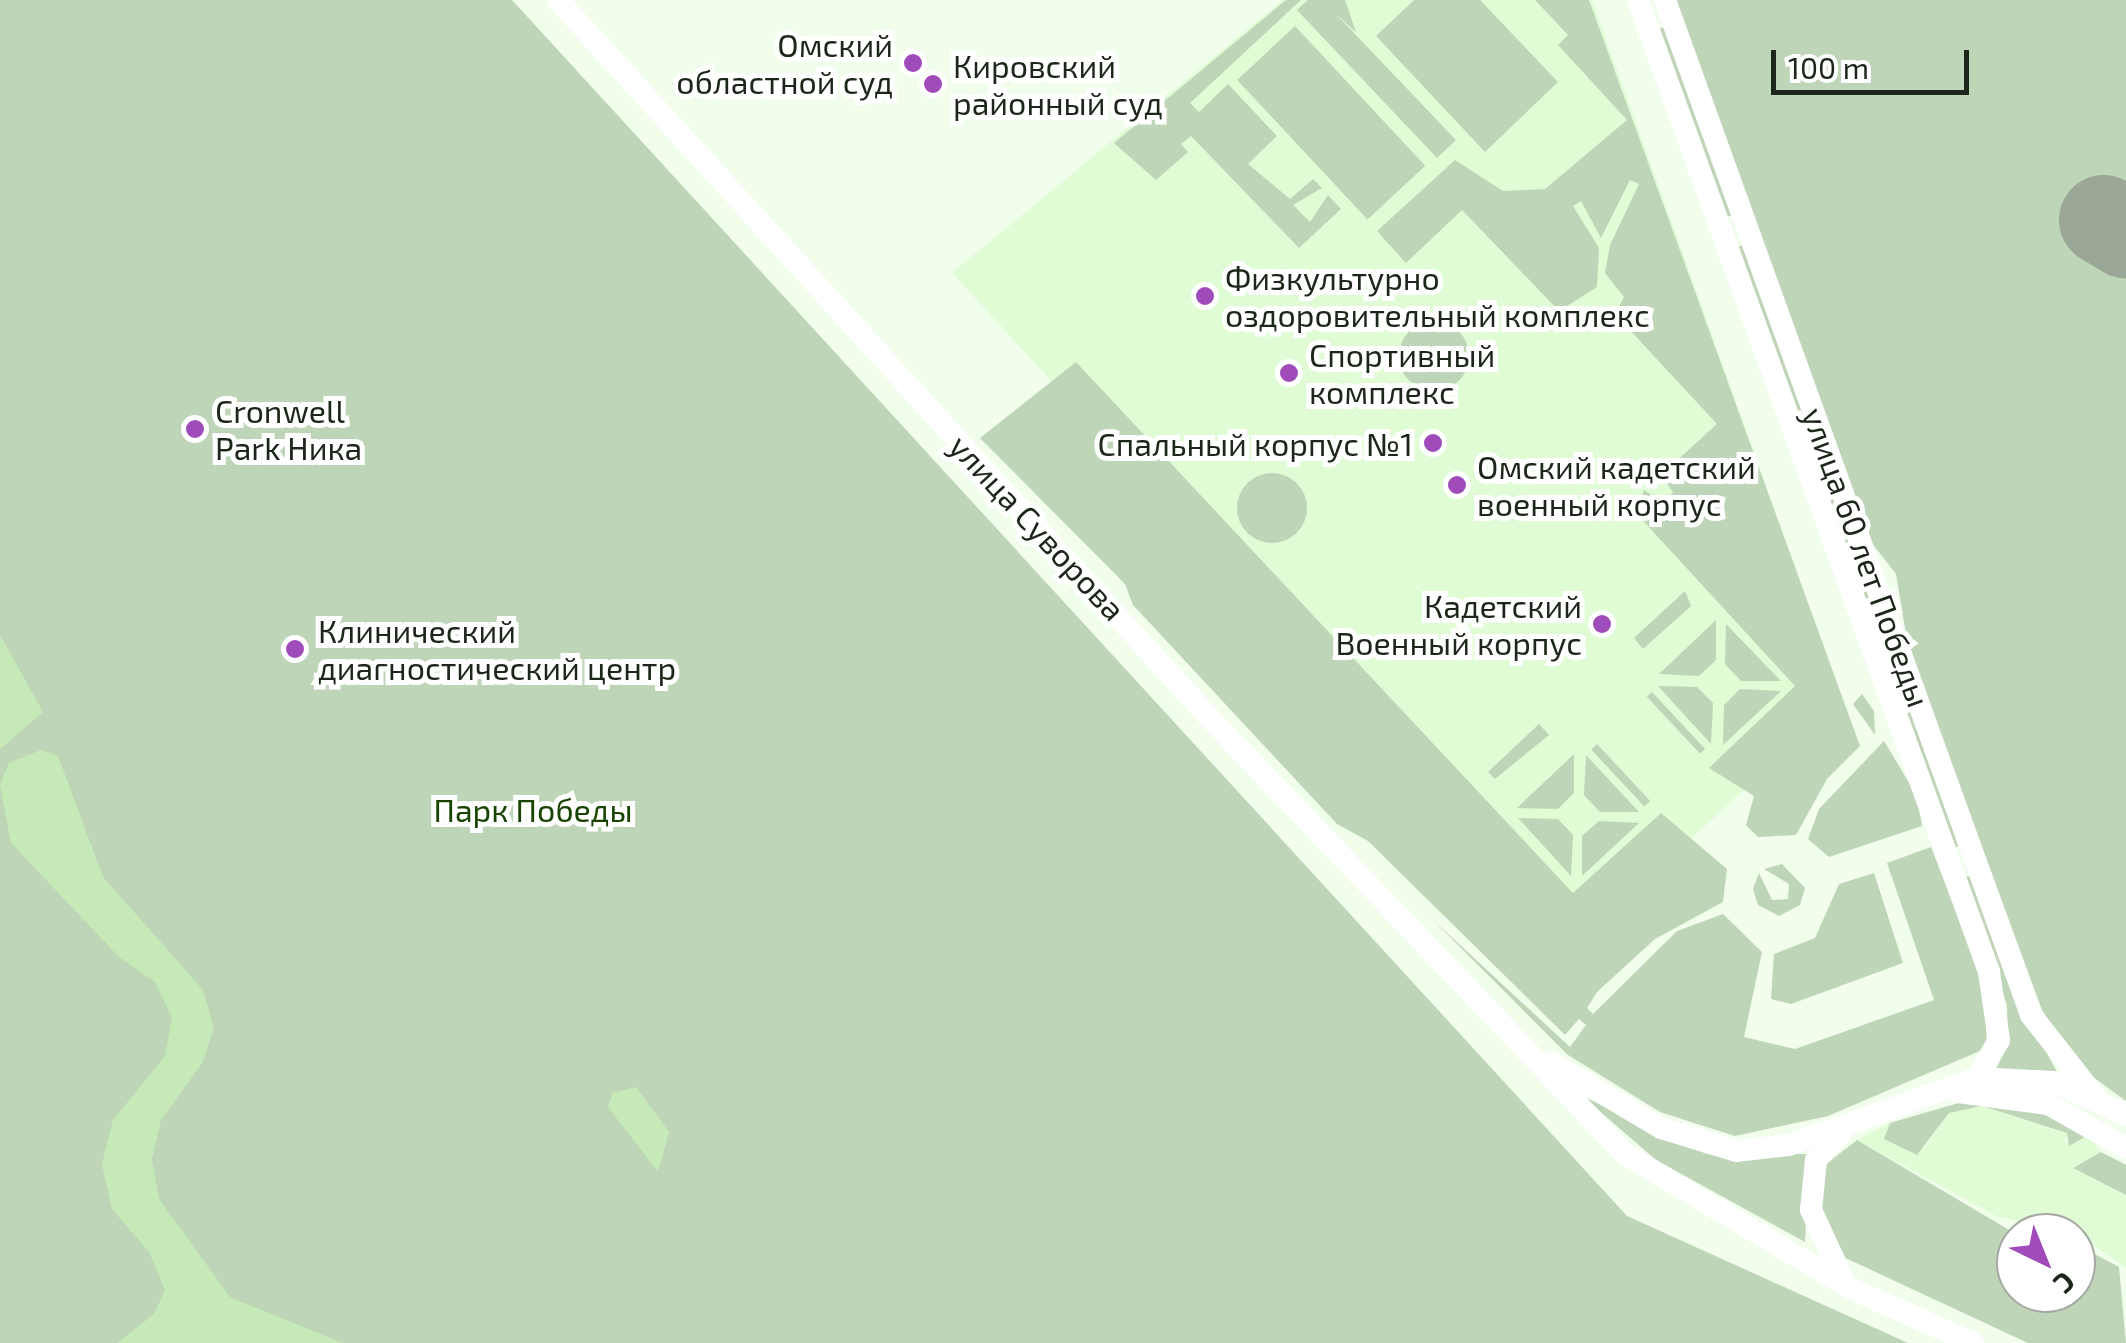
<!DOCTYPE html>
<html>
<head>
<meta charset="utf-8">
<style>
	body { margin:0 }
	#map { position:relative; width:2126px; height:1343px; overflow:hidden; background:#f0feeb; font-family:"Exo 2",sans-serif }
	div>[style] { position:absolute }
	.built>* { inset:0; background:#dffcd5 }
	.green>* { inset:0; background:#bfd5b7; transform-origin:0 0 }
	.round { border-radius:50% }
	.water>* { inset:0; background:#c6e9b8 }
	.runway>* { height:90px; margin:-45px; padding:0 45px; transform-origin:45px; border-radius:45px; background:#9aa696 }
	.primary>* { height:22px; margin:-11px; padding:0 11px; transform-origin:11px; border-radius:11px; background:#fff }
	.dots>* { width:28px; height:28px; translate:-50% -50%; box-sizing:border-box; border:5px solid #fff; border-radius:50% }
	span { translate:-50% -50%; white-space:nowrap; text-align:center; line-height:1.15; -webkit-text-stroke:10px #fff; paint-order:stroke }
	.poi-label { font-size:32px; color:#1d261a }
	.right { translate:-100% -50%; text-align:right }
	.left { translate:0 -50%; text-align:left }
	.street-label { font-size:32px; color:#1d261a }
	.park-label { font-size:32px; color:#184400 }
	.north { position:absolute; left:1996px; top:1213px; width:100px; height:100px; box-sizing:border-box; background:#fff; border:2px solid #a5a8a3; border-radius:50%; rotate:137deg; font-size:28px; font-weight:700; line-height:40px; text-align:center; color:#1d261a }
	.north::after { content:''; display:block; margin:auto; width:35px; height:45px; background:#9f4bba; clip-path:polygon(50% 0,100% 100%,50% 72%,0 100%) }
	.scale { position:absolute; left:1771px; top:50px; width:198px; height:45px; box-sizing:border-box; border:5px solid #1d261a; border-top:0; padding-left:12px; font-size:30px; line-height:35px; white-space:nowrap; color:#1d261a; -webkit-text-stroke:8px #fff; paint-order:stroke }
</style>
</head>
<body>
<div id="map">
	<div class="built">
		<i style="clip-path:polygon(1283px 0,1592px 0,1842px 698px,1574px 948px,952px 273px)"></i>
		<i style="clip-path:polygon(1982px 1106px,2068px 1134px,2063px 1143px,2085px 1132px,2101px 1152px,2073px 1168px,2126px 1195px,2126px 1268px,2076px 1233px,1996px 1216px,1857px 1140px,1890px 1123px,1924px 1149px,1949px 1113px)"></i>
	</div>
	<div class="green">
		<i style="clip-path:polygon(0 0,512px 0,1627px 1216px,1908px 1343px,0 1343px)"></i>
		<i style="clip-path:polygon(1286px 0,1301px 0,1190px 103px,1199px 112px,1228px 84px,1277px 136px,1248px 164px,1290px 199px,1313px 179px,1322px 188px,1293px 205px,1310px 222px,1328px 195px,1341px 209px,1299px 248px,1191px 136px,1181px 144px,1188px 152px,1156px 180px,1114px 143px)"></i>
		<i style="clip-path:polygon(1308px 0,1345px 0,1356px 32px,1335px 13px,1456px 140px,1437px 158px,1297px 10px)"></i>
		<i style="clip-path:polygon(1414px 0,1480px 0,1558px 82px,1485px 152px,1376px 36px)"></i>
		<i style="clip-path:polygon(1535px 0,1589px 0,1860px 746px,1827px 779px,1796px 835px,1758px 837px,1746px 825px,1754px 796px,1709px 768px,1795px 686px,1636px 513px,1644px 490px,1664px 503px,1673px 492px,1661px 475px,1717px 424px,1615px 314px,1624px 297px,1605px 273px,1610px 245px,1639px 184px,1630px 180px,1601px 238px,1581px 201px,1573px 206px,1599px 248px,1597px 287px,1559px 311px,1462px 210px,1406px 263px,1377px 231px,1455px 160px,1503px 191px,1545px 189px,1627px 120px,1558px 45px,1568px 35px)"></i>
		<i style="clip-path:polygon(1676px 0,2126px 0,2126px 1101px,2074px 1063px,2042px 1010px,1908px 646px,1896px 574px,1871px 542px)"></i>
		<i style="left:1295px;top:26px;width:191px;height:79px;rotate:47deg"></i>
		<i style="left:1667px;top:26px;width:200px;height:11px;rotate:70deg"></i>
		<i style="left:1746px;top:244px;width:191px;height:12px;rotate:70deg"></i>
		<i class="round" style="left:1399px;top:321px;width:70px;height:70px"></i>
		<i style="clip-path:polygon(1076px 362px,1573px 893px,1661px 813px,1727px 869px,1723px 902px,1655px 939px,1597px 992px,1587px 1008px,1593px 1014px,1677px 931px,1723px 914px,1762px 952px,1744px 1037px,1795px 1049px,1934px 1000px,1887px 863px,1931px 847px,1984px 984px,1987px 1048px,1828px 1116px,1735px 1136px,1660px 1112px,1568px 1055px,1432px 919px,1570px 1047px,1586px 1025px,1579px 1019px,1565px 1035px,1368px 841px,1337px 824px,1133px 605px,1125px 584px,980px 438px)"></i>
		<i style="left:1823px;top:458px;width:191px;height:11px;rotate:70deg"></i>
		<i class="round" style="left:1237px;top:473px;width:70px;height:70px"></i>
		<i style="clip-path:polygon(1685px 591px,1691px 606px,1643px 649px,1634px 638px)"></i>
		<i style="clip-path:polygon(1716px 620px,1716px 660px,1699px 676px,1659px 674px)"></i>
		<i style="clip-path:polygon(1726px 624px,1781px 681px,1741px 681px,1725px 664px)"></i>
		<i style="left:1904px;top:684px;width:171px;height:10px;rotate:70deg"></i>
		<i style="clip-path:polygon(1658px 686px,1697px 687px,1713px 703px,1711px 744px)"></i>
		<i style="clip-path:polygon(1740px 689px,1781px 691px,1723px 745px,1724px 705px)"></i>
		<i style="left:1652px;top:692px;width:78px;height:7px;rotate:47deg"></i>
		<i style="clip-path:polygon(1862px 694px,1874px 711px,1875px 735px,1853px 704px)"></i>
		<i style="clip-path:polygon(1539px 724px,1549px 735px,1495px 779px,1488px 772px)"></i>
		<i style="clip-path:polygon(1884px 741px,1917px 796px,1922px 826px,1829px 857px,1808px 839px,1819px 809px)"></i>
		<i style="left:1597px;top:744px;width:78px;height:8px;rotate:47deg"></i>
		<i style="clip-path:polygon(1574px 754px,1574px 793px,1558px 809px,1517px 808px)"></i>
		<i style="clip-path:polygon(1586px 755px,1639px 812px,1600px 812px,1584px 795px)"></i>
		<i style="clip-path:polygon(1518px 818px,1558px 819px,1573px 835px,1571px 876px)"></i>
		<i style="clip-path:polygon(1599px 821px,1639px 823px,1582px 876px,1582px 836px)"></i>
		<i style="clip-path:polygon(1782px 864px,1805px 888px,1800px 905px,1779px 916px,1758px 905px,1753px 889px,1759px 873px,1772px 900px,1788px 899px,1789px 884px,1764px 869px)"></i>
		<i style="clip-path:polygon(1874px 873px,1903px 963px,1791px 1004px,1771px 999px,1774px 954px,1815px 938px,1839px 884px)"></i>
		<i style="clip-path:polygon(1974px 874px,2023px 1009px,2057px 1072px,1995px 1071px,2008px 1044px,2007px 1005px,1963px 878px)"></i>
		<i style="clip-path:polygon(1582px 1096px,1707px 1154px,1809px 1154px,1805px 1242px,1656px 1160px)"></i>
		<i style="clip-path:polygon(1962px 1102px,2037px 1110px,2085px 1137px,2069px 1146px,2067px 1133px,1982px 1106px,1949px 1113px,1917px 1155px,1884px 1139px,1890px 1123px)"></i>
		<i style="clip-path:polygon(1857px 1140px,2016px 1234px,2016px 1293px,2076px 1293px,2076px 1244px,2119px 1267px,2126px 1343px,2028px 1343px,1839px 1255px,1821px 1220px,1825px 1165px)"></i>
		<i style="clip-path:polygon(2101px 1152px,2126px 1165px,2126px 1195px,2073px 1168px)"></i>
	</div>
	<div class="water">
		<i style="clip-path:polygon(0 635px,43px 712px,0 749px)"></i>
		<i style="clip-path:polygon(41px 750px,58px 756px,103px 877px,203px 990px,214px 1028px,203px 1062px,161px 1120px,152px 1159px,159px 1199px,230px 1297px,342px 1343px,117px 1343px,154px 1314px,165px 1290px,149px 1252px,112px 1209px,102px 1164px,113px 1120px,165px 1056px,172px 1017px,155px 982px,120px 958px,11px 843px,0 785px,9px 763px)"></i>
		<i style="clip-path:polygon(636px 1087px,669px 1132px,658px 1172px,608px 1107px,613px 1093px)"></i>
	</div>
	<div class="runway">
		<i style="left:2104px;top:220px;width:26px;rotate:31deg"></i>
	</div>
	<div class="primary">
		<i style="left:558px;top:0;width:966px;rotate:47.77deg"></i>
		<i style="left:1207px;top:715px;width:606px;rotate:46.4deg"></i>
		<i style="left:1625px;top:1154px;width:262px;rotate:30.8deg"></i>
		<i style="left:1850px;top:1288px;width:135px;rotate:24.1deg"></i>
		<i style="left:1638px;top:0;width:1033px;rotate:70.14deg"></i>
		<i style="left:1989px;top:972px;width:69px;rotate:81.6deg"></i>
		<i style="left:1999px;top:1040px;width:44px;rotate:120.1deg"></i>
		<i style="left:1665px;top:0;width:1079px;rotate:70.17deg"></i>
		<i style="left:2031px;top:1015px;width:105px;rotate:51.9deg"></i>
		<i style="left:1550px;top:1062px;width:129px;rotate:30.7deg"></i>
		<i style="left:1661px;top:1128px;width:78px;rotate:17deg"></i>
		<i style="left:1736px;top:1151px;width:53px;rotate:-6.5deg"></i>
		<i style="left:1789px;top:1145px;width:200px;rotate:-19.6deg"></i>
		<i style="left:1977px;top:1078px;width:77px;rotate:3deg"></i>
		<i style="left:2054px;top:1082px;width:79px;rotate:24.6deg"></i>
		<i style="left:1958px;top:1092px;width:91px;rotate:7.6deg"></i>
		<i style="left:2048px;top:1104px;width:90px;rotate:29.4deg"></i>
		<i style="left:1842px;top:1277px;width:74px;rotate:-114.8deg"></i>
		<i style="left:1811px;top:1210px;width:50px;rotate:-84.3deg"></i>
		<i style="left:1816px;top:1160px;width:42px;rotate:-47.9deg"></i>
	</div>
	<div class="dots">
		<i style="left:913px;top:63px;background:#9f4bba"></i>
		<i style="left:933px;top:84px;background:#9f4bba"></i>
		<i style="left:1205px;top:296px;background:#9f4bba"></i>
		<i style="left:1289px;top:373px;background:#9f4bba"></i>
		<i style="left:195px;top:429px;background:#9f4bba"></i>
		<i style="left:1433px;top:443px;background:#9f4bba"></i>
		<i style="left:1457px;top:485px;background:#9f4bba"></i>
		<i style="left:1602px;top:624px;background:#9f4bba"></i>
		<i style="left:295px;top:649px;background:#9f4bba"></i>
	</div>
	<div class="poi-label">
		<span class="right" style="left:893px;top:63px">Омский<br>областной суд</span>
		<span class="left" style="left:953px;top:84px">Кировский<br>районный суд</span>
		<span class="left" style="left:1225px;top:296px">Физкультурно<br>оздоровительный комплекс</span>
		<span class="left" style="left:1309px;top:373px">Спортивный<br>комплекс</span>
		<span class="left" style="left:215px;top:429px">Cronwell<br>Park Ника</span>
		<span class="right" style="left:1413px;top:443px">Спальный корпус №1</span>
		<span class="left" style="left:1477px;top:485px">Омский кадетский<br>военный корпус</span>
		<span class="right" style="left:1582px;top:624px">Кадетский<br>Военный корпус</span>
		<span class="left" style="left:318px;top:649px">Клинический<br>диагностический центр</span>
	</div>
	<div class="street-label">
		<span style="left:1038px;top:527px;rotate:47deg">улица Суворова</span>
		<span style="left:1867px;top:557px;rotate:70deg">улица 60 лет Победы</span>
	</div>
	<div class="park-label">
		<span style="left:533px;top:809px">Парк Победы</span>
	</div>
	<div class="north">С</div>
	<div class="scale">100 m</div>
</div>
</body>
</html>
